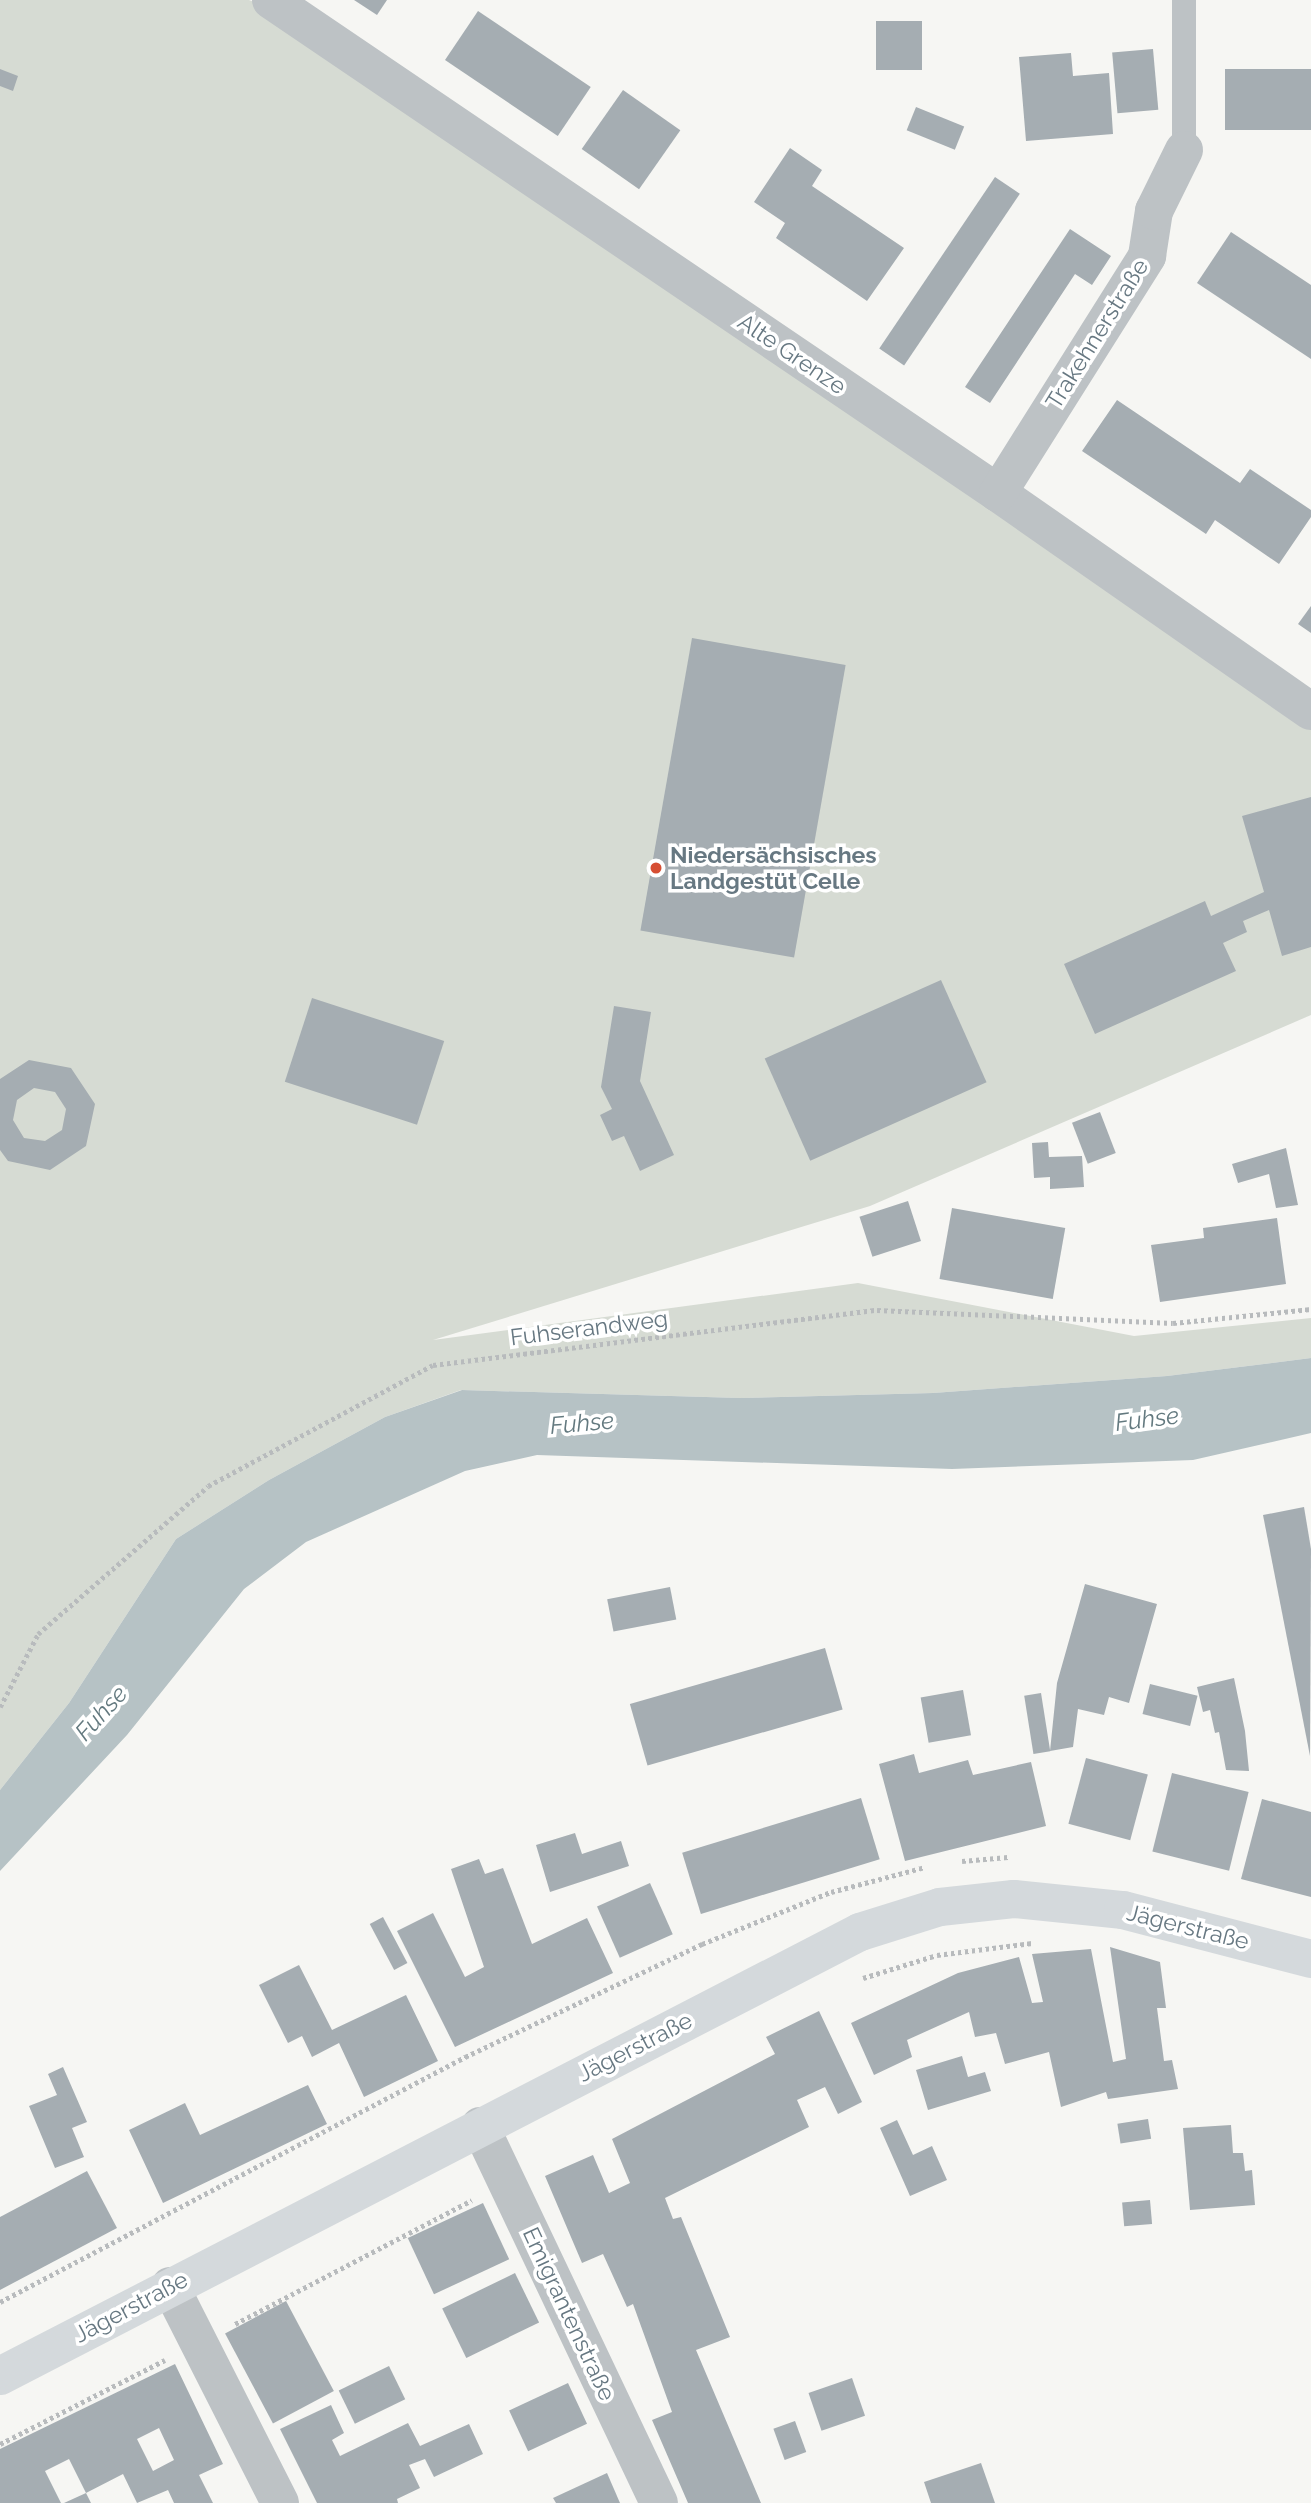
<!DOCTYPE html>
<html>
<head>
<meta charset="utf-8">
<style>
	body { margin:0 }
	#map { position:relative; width:1311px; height:2503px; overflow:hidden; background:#f6f6f3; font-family:Raleway,sans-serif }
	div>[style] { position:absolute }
	.green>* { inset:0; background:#d6dbd3 }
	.water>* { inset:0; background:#b6c2c5 }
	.building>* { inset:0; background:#a5adb2; transform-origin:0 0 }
	.path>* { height:4.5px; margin-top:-2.25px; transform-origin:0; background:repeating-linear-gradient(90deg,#b8bbbd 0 3.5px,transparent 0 7px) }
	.lane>* { height:24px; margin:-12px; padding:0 12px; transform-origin:12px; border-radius:12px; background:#bdc2c5 }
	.street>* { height:38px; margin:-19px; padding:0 19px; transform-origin:19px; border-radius:19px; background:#bdc2c5 }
	.secondary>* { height:38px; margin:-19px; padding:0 19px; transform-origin:19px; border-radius:19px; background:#d4d9dc }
	.dots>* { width:19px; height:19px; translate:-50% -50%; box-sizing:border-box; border:4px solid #fff; border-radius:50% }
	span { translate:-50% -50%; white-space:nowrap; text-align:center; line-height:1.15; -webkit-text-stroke:7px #fff; paint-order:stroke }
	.street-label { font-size:23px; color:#677882 }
	.poi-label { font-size:23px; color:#677882; font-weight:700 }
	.left { translate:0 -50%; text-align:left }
	.water-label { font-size:24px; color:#63797f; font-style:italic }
</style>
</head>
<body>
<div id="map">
	<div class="green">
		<i style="clip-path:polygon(0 0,249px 0,265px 6px,1311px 721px,1311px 1015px,870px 1206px,433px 1340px,858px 1283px,1134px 1336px,1311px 1318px,1311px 1358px,1167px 1376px,933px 1393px,740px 1398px,461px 1390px,385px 1417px,269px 1480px,176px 1539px,69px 1703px,0 1790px)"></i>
	</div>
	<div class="water">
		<i style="clip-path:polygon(1311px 1358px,1311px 1433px,1193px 1460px,952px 1469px,537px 1455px,465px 1471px,306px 1542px,244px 1589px,127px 1735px,0 1871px,0 1790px,69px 1703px,176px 1539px,269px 1480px,385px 1417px,462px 1390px,740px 1398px,933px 1393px,1167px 1376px)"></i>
	</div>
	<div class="building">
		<i style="clip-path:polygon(354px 0,387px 0,377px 15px)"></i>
		<i style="left:478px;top:11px;width:136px;height:59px;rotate:34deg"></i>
		<i style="left:876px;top:21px;width:46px;height:49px"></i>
		<i style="left:1153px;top:49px;width:61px;height:41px;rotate:85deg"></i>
		<i style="clip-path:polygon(1071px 53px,1073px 76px,1109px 73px,1113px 134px,1026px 141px,1019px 57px)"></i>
		<i style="clip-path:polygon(0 69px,18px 76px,13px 91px,0 86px)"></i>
		<i style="left:1225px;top:69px;width:86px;height:61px"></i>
		<i style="left:623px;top:90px;width:70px;height:72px;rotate:35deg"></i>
		<i style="left:916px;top:107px;width:52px;height:25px;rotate:22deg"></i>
		<i style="clip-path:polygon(790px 148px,822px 170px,812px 186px,904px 248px,867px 301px,776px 238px,785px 223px,754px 202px)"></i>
		<i style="left:995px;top:177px;width:30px;height:207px;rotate:34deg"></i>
		<i style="clip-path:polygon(1070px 229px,1111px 256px,1092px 285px,1075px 274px,990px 403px,965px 387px)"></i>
		<i style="clip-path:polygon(1231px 232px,1311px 285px,1311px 359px,1197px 283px)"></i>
		<i style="clip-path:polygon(1117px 400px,1240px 483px,1250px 469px,1311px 510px,1311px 517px,1279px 564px,1215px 520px,1206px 534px,1082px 451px)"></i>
		<i style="clip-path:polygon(1311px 606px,1311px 633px,1298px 624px)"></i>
		<i style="left:692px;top:638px;width:156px;height:297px;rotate:10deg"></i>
		<i style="clip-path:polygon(1311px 797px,1311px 947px,1282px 956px,1269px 910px,1243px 921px,1247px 932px,1223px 943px,1236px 971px,1095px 1034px,1064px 964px,1205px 901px,1211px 916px,1264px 892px,1242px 816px)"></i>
		<i style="left:941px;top:980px;width:112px;height:193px;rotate:66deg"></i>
		<i style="left:312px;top:998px;width:139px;height:88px;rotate:18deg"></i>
		<i style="clip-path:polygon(614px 1006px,651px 1012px,640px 1081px,674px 1155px,640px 1171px,624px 1136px,612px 1141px,600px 1115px,612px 1109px,601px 1087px)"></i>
		<i style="clip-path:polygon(evenodd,29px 1060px,71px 1068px,95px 1104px,86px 1146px,50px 1170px,8px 1161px,0 1150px,0 1079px,29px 1060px,34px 1088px,55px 1092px,66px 1109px,62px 1130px,45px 1141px,24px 1138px,13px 1120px,17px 1100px,34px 1088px)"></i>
		<i style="left:1100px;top:1112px;width:44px;height:30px;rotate:69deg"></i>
		<i style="clip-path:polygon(1048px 1142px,1049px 1157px,1082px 1156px,1084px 1187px,1050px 1189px,1050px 1177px,1034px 1178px,1032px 1143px)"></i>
		<i style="clip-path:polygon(1286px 1148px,1298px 1205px,1276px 1208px,1269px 1174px,1238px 1183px,1232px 1164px)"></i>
		<i style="left:908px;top:1201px;width:42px;height:51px;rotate:72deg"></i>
		<i style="left:952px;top:1208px;width:115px;height:72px;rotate:10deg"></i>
		<i style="clip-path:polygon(1277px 1218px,1286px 1284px,1160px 1302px,1151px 1245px,1204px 1238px,1203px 1228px)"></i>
		<i style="clip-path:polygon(1304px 1507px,1311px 1549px,1310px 1756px,1263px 1515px)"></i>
		<i style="clip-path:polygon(1085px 1584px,1157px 1604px,1129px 1703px,1109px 1697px,1104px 1715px,1078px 1709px,1073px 1747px,1050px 1751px,1057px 1683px)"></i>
		<i style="left:670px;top:1587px;width:33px;height:64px;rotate:79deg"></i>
		<i style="left:825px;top:1648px;width:64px;height:203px;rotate:74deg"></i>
		<i style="clip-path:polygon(1234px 1678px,1245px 1731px,1249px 1771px,1226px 1770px,1219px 1732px,1215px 1733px,1210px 1710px,1203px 1712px,1197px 1687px)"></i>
		<i style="left:1150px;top:1684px;width:49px;height:31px;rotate:14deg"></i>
		<i style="left:963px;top:1690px;width:46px;height:43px;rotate:80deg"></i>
		<i style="left:1041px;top:1693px;width:59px;height:17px;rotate:81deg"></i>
		<i style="clip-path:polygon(914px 1754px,919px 1773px,968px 1760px,973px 1775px,1031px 1762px,1046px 1826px,905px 1861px,879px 1764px)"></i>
		<i style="left:1086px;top:1758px;width:64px;height:68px;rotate:15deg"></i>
		<i style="left:1172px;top:1773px;width:79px;height:81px;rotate:14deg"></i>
		<i style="left:861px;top:1798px;width:64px;height:187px;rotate:73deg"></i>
		<i style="clip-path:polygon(1262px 1799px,1311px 1812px,1311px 1897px,1241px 1879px)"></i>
		<i style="clip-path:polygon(575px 1833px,582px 1854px,621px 1841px,629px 1866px,550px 1892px,536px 1845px)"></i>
		<i style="clip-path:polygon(479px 1859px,485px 1874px,503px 1868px,532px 1944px,587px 1918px,613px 1973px,455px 2047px,397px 1931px,433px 1913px,465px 1977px,484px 1967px,451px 1869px)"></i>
		<i style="left:650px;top:1883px;width:56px;height:58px;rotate:66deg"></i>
		<i style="left:383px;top:1917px;width:52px;height:15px;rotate:62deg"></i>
		<i style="clip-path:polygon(1110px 1947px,1160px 1962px,1166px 2008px,1157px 2008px,1164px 2061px,1172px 2060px,1178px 2089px,1108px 2099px,1106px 2092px,1061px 2107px,1049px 2052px,1005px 2064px,996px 2033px,975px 2037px,969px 2012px,907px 2040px,912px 2057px,874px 2075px,851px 2023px,958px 1973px,1019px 1957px,1032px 2003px,1043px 2002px,1032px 1954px,1091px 1949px,1113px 2062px,1126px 2059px)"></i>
		<i style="clip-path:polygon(299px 1965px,332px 2030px,406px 1995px,438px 2061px,364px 2097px,339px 2043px,312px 2057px,302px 2036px,288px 2043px,259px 1985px)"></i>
		<i style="clip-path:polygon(819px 2011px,862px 2102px,838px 2114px,825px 2087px,797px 2100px,809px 2127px,665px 2198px,673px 2219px,681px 2217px,730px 2337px,696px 2350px,761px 2503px,688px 2503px,652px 2420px,672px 2412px,633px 2304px,627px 2307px,603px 2254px,582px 2263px,545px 2176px,593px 2155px,609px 2193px,630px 2183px,612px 2139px,775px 2054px,766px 2037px)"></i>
		<i style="clip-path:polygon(962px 2056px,968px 2077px,985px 2072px,991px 2091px,928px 2110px,916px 2070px)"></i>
		<i style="clip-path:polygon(63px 2067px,87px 2122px,72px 2128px,84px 2157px,55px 2168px,29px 2106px,57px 2095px,48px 2074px)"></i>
		<i style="clip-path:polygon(308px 2085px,327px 2124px,163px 2203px,129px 2130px,185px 2103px,200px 2135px)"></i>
		<i style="left:1148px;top:2119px;width:20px;height:31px;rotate:81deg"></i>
		<i style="clip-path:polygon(897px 2120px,913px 2155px,932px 2146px,947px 2180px,910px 2196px,880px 2128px)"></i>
		<i style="clip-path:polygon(1231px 2125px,1233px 2153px,1243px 2153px,1245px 2171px,1252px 2170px,1255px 2205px,1190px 2210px,1183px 2128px)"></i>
		<i style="clip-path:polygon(87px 2171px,117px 2228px,0 2290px,0 2217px)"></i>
		<i style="left:1150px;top:2200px;width:24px;height:28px;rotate:85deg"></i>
		<i style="left:483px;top:2203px;width:62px;height:83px;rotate:65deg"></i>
		<i style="left:515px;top:2273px;width:55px;height:81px;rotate:64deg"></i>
		<i style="left:286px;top:2301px;width:102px;height:69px;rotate:62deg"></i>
		<i style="clip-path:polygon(evenodd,175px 2364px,223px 2464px,199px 2475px,213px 2503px,174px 2503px,168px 2490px,137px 2503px,123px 2474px,86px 2493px,69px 2459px,45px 2471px,61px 2503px,0 2503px,0 2449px,175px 2364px,159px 2428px,174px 2460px,153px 2471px,137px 2439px,159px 2428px)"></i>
		<i style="left:389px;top:2366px;width:37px;height:56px;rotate:64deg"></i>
		<i style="left:852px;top:2378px;width:40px;height:46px;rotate:71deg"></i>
		<i style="left:568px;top:2383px;width:45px;height:65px;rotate:65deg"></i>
		<i style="clip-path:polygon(331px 2405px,344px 2433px,332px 2440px,340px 2456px,408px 2423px,420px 2446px,469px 2424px,483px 2454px,434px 2477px,425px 2459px,409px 2465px,420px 2488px,397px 2499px,398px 2503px,317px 2503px,280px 2429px)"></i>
		<i style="left:795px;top:2421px;width:33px;height:23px;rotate:70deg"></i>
		<i style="clip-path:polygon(981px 2463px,995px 2503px,931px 2503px,924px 2482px)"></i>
		<i style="clip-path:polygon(607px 2473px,620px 2503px,556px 2503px,553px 2498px)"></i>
		<i style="clip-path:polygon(86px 2493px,91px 2503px,64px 2503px)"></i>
	</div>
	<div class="path">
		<i style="left:0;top:1707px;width:82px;rotate:-62.5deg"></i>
		<i style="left:38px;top:1634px;width:225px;rotate:-41deg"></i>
		<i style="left:208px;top:1486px;width:255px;rotate:-28.3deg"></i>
		<i style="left:433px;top:1365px;width:447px;rotate:-7.1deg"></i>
		<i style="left:877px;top:1310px;width:296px;rotate:2.5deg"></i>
		<i style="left:1173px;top:1323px;width:139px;rotate:-5.8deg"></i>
		<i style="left:962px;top:1861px;width:46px;rotate:-5deg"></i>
		<i style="left:863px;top:1978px;width:77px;rotate:-17.3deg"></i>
		<i style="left:937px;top:1955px;width:96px;rotate:-7.2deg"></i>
		<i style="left:0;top:2302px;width:526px;rotate:-27.78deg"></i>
		<i style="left:465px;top:2057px;width:263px;rotate:-25.5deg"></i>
		<i style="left:702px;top:1944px;width:139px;rotate:-22deg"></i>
		<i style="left:831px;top:1892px;width:97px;rotate:-14.9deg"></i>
		<i style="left:235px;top:2324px;width:267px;rotate:-27.6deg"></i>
		<i style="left:0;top:2444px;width:185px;rotate:-27deg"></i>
	</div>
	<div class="lane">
		<i style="left:1184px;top:0;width:150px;rotate:90deg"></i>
	</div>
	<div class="street">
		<i style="left:271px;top:0;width:878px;rotate:34.14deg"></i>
		<i style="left:998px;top:493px;width:381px;rotate:34.9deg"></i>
		<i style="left:998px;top:493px;width:280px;rotate:-57.8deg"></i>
		<i style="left:1147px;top:256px;width:46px;rotate:-81.2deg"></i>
		<i style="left:1154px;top:211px;width:68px;rotate:-63.8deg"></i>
		<i style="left:480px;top:2126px;width:417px;rotate:64.6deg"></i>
		<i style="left:170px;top:2286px;width:243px;rotate:63.1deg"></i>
	</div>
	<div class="secondary">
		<i style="left:0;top:2376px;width:968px;rotate:-27.31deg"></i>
		<i style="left:860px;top:1932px;width:84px;rotate:-17.4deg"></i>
		<i style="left:940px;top:1907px;width:74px;rotate:-6.2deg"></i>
		<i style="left:1014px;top:1899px;width:110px;rotate:5.8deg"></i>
		<i style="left:1123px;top:1910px;width:194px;rotate:14.6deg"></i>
	</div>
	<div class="dots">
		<i style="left:656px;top:868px;background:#d64e33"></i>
	</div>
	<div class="street-label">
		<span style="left:1097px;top:334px;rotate:-58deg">Trakehnerstraße</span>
		<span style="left:792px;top:354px;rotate:34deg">Alte Grenze</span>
		<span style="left:589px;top:1328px;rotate:-7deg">Fuhserandweg</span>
		<span style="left:1188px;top:1927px;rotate:14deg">Jägerstraße</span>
		<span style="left:635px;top:2047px;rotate:-27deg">Jägerstraße</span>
		<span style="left:131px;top:2307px;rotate:-28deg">Jägerstraße</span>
		<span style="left:569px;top:2314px;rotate:65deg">Emigrantenstraße</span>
	</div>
	<div class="poi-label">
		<span class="left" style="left:670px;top:868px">Niedersächsisches<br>Landgestüt Celle</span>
	</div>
	<div class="water-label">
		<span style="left:1147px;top:1419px;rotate:-7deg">Fuhse</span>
		<span style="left:582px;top:1423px;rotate:-5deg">Fuhse</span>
		<span style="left:101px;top:1713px;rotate:-48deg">Fuhse</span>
	</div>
</div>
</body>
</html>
